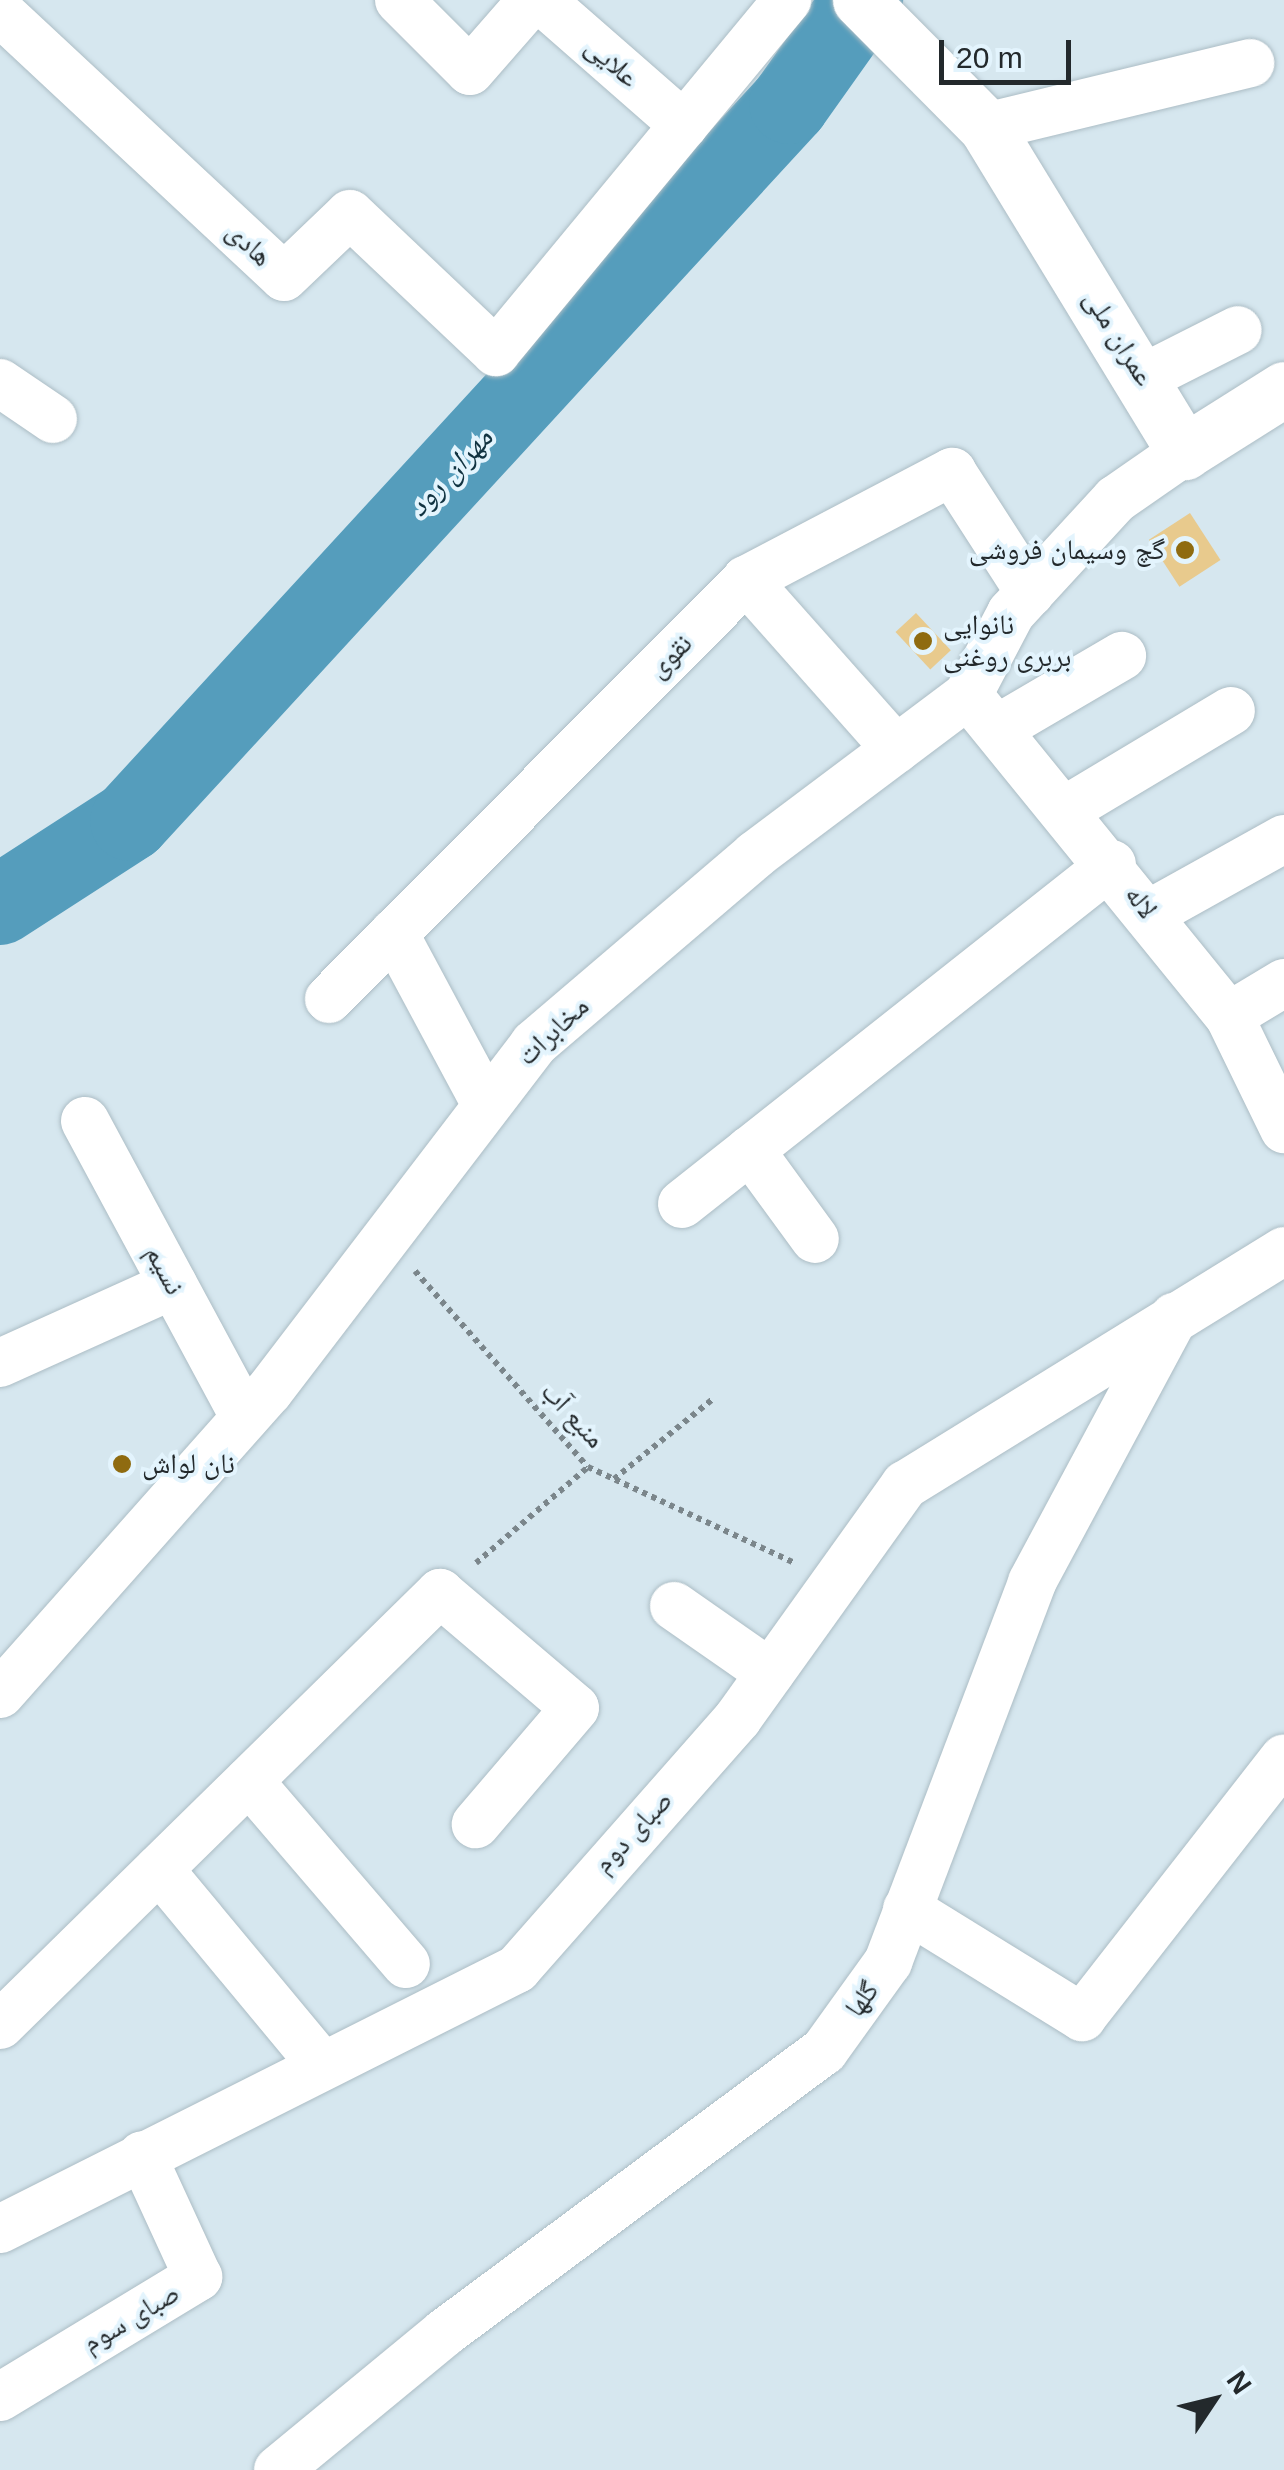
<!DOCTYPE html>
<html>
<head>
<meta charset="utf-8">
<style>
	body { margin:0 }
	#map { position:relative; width:1284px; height:2470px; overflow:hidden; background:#d6e7ef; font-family:Arial,"Noto Naskh Arabic",sans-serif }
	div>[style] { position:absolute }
	.river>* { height:80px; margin:-40px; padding:0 40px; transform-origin:40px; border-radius:40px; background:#559dbc }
	.building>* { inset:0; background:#e8ca8d; transform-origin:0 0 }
	.path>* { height:6px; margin-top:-3px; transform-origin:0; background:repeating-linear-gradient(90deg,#7b868b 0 5px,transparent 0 10px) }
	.roads { filter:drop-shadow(0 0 2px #acbdc5) drop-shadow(0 0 2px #acbdc5) }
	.minor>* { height:48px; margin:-24px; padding:0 24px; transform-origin:24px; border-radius:24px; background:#fff }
	.major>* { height:55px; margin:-27.5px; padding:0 27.5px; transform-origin:27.5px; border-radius:27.5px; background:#fff }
	.dots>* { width:28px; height:28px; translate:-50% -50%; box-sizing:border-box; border:5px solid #e3f4fd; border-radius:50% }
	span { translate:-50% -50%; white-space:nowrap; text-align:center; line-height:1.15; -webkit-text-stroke:8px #e3f4fd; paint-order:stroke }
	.street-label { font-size:28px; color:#23292c }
	.poi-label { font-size:28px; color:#23292c }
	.right { translate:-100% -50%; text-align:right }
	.left { translate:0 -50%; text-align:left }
	.water-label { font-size:30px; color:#113341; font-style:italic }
	.north { position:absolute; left:1164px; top:2350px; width:100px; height:100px; -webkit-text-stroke:8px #e3f4fd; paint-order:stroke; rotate:55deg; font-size:28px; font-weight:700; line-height:40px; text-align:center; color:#23292c }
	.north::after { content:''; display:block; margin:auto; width:35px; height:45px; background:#23292c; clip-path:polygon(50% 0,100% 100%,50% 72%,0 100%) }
	.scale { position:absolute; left:939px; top:40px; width:132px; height:45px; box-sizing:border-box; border:5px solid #23292c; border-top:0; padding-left:12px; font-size:30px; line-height:35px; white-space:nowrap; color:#23292c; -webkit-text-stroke:8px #e3f4fd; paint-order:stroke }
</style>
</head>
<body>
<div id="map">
	<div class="river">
		<i style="left:0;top:905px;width:155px;rotate:-32.9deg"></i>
		<i style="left:130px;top:821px;width:974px;rotate:-47.41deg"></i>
		<i style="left:789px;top:104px;width:128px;rotate:-54.6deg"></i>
	</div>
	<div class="building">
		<i style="left:1190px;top:513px;width:56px;height:49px;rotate:57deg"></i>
		<i style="left:916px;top:613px;width:51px;height:28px;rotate:47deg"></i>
	</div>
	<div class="path">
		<i style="left:415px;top:1271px;width:261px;rotate:48.6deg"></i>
		<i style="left:588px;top:1467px;width:226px;rotate:24.9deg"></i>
		<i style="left:614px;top:1479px;width:129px;rotate:-39deg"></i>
		<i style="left:476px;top:1563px;width:148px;rotate:-40.6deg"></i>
	</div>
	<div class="roads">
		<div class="minor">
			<i style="left:399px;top:0;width:100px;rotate:45deg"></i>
			<i style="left:470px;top:71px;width:94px;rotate:-48.9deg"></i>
			<i style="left:541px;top:0;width:190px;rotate:41.2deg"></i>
			<i style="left:0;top:12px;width:388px;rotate:43deg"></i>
			<i style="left:284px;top:277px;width:91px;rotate:-43.7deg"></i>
			<i style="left:350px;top:214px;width:201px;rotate:43.4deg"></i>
			<i style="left:496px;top:352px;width:457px;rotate:-50.4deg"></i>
			<i style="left:986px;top:127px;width:272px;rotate:-13.6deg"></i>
			<i style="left:1143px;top:378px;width:106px;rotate:-26.8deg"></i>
			<i style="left:0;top:383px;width:64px;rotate:34.2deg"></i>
			<i style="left:746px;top:580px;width:226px;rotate:48.4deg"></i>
			<i style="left:968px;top:695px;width:414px;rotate:50.9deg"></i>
			<i style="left:1229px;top:1016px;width:126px;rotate:64deg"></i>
			<i style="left:997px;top:729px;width:145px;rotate:-30.3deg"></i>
			<i style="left:1067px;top:809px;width:191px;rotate:-30.9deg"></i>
			<i style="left:1149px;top:914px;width:154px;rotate:-29.1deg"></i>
			<i style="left:394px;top:933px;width:193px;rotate:61.8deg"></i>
			<i style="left:329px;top:999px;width:591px;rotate:-45.14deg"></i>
			<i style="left:746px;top:580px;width:233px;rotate:-27.7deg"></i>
			<i style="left:952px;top:472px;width:144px;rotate:57.2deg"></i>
			<i style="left:1229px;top:1016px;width:64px;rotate:-31deg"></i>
			<i style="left:85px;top:1121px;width:337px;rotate:61.7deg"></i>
			<i style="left:750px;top:1150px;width:110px;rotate:53.9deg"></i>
			<i style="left:682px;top:1204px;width:548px;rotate:-38.33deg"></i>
			<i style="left:0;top:1363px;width:190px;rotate:-24.3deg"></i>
			<i style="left:674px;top:1606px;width:117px;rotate:34.9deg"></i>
			<i style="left:0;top:1694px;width:405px;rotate:-48.4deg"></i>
			<i style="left:269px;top:1391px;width:437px;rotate:-52.6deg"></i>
			<i style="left:534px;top:1044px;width:291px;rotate:-40.5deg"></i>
			<i style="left:755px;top:855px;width:266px;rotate:-36.9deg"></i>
			<i style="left:968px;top:695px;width:93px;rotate:-62.3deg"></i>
			<i style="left:1011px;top:613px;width:155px;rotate:-47.4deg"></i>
			<i style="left:1116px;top:499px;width:83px;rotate:-34.7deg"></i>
			<i style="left:249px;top:1781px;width:241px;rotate:49.4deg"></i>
			<i style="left:159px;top:1869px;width:254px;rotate:50.3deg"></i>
			<i style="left:907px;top:1909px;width:206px;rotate:31.7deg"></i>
			<i style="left:1082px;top:2017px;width:328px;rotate:-52deg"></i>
			<i style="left:0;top:2025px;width:617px;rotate:-44.47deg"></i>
			<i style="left:440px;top:1593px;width:177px;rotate:40.4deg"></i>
			<i style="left:575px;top:1708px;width:153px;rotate:130.5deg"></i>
			<i style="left:0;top:2229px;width:579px;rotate:-26.7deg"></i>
			<i style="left:517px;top:1969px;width:334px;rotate:-48.6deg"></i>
			<i style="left:738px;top:1718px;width:287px;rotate:-54.4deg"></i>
			<i style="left:905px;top:1485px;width:445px;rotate:-31.7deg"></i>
			<i style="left:0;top:2397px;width:232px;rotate:-31.2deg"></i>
			<i style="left:198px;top:2277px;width:134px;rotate:-114.7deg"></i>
			<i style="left:278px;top:2470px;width:215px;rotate:-39.5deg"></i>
			<i style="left:444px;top:2333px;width:473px;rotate:-36.6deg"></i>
			<i style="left:824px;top:2051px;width:110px;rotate:-54.3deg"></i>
			<i style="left:888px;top:1962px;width:406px;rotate:-69.2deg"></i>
			<i style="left:1032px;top:1582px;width:301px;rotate:-61.8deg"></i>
		</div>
		<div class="major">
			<i style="left:860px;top:0;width:179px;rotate:45.2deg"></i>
			<i style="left:986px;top:127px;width:381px;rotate:58.6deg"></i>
			<i style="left:1184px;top:452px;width:118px;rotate:-32.2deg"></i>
		</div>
	</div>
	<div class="dots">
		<i style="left:1185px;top:550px;background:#8f6b10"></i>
		<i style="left:923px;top:641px;background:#8f6b10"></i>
		<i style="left:122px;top:1464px;background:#8f6b10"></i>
	</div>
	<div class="street-label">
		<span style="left:612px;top:62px;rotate:41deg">علایی</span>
		<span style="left:249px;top:244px;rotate:43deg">هادی</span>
		<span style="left:1119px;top:338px;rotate:58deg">عمران ملی</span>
		<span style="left:670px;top:656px;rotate:-45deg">نقوی</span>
		<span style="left:1141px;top:902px;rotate:53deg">لاله</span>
		<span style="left:553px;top:1031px;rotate:-43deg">مخابرات</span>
		<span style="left:165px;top:1270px;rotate:62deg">نسیم</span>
		<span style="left:573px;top:1415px;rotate:47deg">منبع آب</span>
		<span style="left:633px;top:1832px;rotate:-47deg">صبای دوم</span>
		<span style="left:862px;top:1999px;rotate:-54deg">گلها</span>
		<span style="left:131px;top:2318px;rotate:-31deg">صبای سوم</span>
	</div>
	<div class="poi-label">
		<span class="right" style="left:1165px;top:550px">گچ وسیمان فروشی</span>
		<span class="left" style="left:943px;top:641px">نانوایی<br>بربری روغنی</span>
		<span class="left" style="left:142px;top:1464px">نان لواش</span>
	</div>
	<div class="water-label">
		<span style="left:450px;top:472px;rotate:-47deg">مهران رود</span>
	</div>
	<div class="north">N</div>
	<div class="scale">20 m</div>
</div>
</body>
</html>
